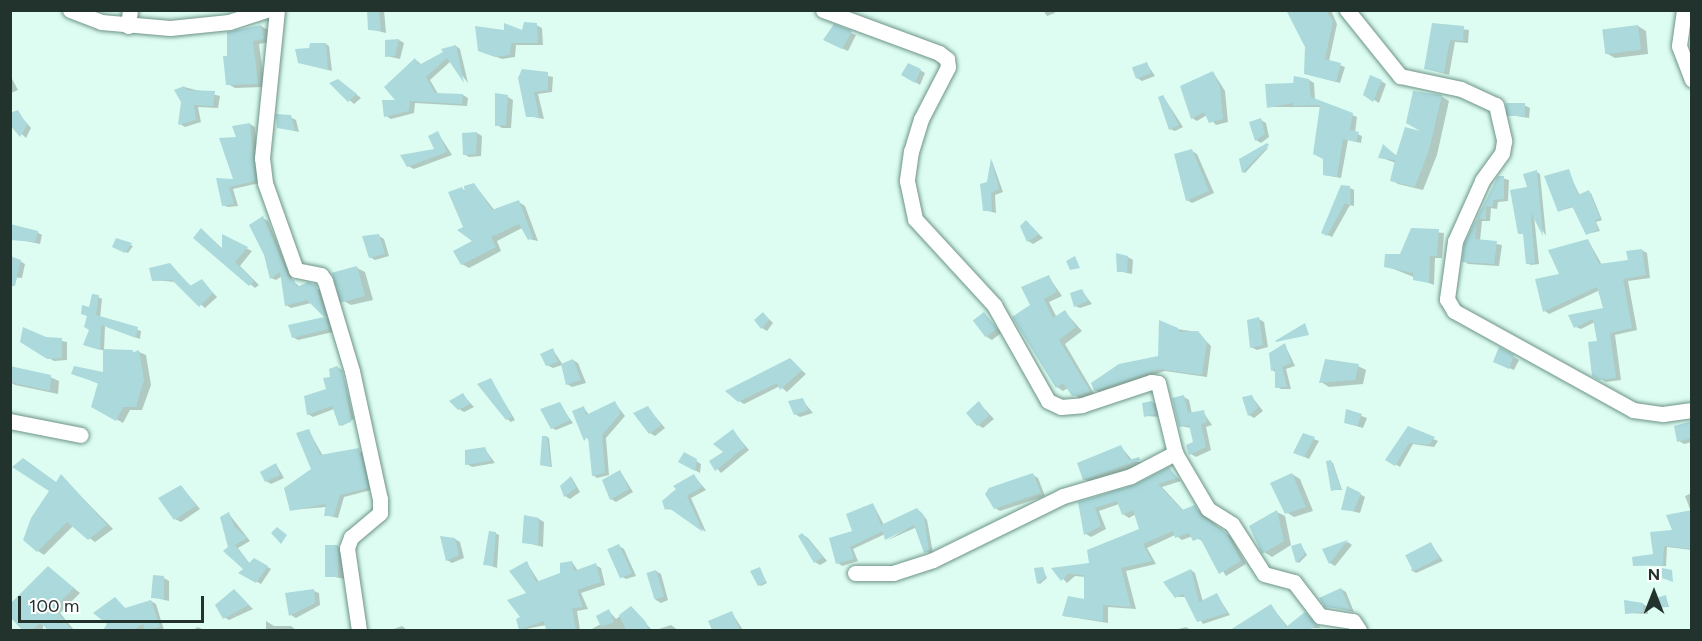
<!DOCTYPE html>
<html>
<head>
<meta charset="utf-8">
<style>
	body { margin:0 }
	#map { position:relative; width:1702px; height:641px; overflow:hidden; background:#ddfdf2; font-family:Figtree,sans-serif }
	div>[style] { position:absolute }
	.shadow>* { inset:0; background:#0003 }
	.building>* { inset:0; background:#abd9dc; transform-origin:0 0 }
	.roads { filter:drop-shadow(0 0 2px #6d9387) drop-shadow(0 0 2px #6d9387) }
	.street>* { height:15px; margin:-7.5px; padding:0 7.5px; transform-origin:7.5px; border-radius:7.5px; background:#fff }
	span { translate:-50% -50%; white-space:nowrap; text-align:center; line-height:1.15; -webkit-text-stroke:5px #fff; paint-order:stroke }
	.frame { position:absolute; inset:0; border:12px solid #22322d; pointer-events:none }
	.north { position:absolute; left:1624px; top:563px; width:60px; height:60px; -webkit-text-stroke:4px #fff; paint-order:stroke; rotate:0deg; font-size:16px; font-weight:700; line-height:24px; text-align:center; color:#22322d }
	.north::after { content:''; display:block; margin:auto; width:21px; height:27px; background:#22322d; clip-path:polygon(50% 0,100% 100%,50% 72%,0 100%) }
	.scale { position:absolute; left:18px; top:596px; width:186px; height:27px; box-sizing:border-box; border:3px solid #22322d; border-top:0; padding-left:8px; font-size:18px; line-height:21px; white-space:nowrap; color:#22322d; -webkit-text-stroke:4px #fff; paint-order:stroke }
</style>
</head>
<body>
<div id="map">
	<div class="shadow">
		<i style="clip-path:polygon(368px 10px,384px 10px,386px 33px,370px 29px)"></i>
		<i style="clip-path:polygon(1043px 10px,1053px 10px,1055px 13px,1047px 16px)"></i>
		<i style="clip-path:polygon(1288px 10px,1331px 10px,1337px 24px,1329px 61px,1345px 67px,1340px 83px,1305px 73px,1307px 46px)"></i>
		<i style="clip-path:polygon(536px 25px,542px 28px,543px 45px,516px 45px,515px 57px,502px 59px,480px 51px)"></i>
		<i style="clip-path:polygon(1433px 25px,1469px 30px,1468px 43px,1455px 42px,1449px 75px,1426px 69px)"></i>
		<i style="clip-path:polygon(261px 26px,268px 30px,270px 42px,259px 44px,265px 87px,235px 88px,228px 84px,229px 57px)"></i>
		<i style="clip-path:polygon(834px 26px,856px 35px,848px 51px,830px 43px)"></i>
		<i style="clip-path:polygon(1638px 26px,1646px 31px,1648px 54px,1615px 58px,1606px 53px)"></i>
		<i style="clip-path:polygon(399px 40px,404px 43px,400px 59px,387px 56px,386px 42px)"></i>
		<i style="clip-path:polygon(326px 44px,329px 46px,332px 71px,300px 62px,310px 50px)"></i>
		<i style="clip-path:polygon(456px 46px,460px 49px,468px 83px,451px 61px,430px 80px,438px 94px,463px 95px,468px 98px,467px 106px,415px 103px,414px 113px,391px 119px,386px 116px,398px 101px,416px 60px,422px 65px)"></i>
		<i style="clip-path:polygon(1147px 64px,1155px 76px,1142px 81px,1137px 78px)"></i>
		<i style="clip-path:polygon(920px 70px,925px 73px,920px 85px,903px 75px)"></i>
		<i style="clip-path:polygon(523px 71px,553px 77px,552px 92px,538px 94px,544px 119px,528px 116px)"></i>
		<i style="clip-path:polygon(1213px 72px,1225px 91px,1228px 122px,1216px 125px,1207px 115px,1197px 121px,1192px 118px)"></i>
		<i style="clip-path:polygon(10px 75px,18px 90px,11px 93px,10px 93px)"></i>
		<i style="clip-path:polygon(1309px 80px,1314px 83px,1315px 100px,1357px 117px,1355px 133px,1362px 136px,1361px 143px,1348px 140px,1341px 178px,1324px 175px,1321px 107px,1269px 107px,1295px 84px)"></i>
		<i style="clip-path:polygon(1381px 81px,1386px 84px,1379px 103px,1365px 94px)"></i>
		<i style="clip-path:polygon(331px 84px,343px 84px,361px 98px,354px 104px)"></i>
		<i style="clip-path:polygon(184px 87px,220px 96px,218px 108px,198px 107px,201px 122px,185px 127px,180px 124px)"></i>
		<i style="clip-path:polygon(1163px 96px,1183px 127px,1175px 131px,1170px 129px)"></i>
		<i style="clip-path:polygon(1441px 96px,1449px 101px,1437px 155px,1423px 190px,1398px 184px,1392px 180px,1396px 163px,1379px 157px,1384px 146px,1397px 156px,1426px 135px)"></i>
		<i style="clip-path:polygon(508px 97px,513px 100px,511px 128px,502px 128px,497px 125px)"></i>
		<i style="clip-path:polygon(1524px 105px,1530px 108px,1529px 118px,1510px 115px)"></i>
		<i style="clip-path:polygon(17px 112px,31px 128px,26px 138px,10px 123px)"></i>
		<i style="clip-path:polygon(290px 117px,296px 120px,299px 132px,278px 127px)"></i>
		<i style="clip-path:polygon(1261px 120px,1266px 123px,1269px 137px,1261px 143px,1256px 140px,1251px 123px)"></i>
		<i style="clip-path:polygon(250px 124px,255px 127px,259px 183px,233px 189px,238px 206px,228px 207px,223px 205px,218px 180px,235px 181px,238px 138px)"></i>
		<i style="clip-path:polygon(438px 133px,452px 155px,414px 169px,408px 166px,436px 150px)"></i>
		<i style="clip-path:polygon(477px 133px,482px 136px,481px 156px,469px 157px,464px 154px,463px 134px)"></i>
		<i style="clip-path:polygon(1269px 147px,1245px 173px,1243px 172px,1240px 160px)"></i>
		<i style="clip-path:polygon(1192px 151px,1197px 154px,1214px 193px,1192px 203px,1187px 200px)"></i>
		<i style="clip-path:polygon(992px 161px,1003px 192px,995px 195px,996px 213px,984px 210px)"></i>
		<i style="clip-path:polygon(1568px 171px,1580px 196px,1591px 193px,1602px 220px,1596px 222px,1600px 231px,1587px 234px,1574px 207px,1559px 211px)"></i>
		<i style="clip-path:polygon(1537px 172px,1540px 174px,1546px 236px,1534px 216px,1539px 264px,1531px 265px,1527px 263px,1525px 235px,1519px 233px)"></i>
		<i style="clip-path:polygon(1498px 177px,1509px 180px,1508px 201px,1498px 202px,1497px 209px,1491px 208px,1490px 221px,1482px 221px,1480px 241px,1502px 245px,1499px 266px,1468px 264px,1464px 261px,1466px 244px)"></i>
		<i style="clip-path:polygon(474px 184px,495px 211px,519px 202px,525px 206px,538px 241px,529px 239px,522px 228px,497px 241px,501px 251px,469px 268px,462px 264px,475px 241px,465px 228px,462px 189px,466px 191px)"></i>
		<i style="clip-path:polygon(1350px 188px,1354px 190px,1354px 206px,1350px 205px,1332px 237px,1323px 233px)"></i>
		<i style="clip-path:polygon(263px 218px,268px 221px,293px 281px,300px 287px,321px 290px,333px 332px,298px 340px,293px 337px,290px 326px,327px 318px,311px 303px,291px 308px,286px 305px,282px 276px,276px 280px,271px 278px)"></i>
		<i style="clip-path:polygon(1026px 222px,1043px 238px,1033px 244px,1028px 241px)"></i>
		<i style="clip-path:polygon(202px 230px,224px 250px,223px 237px,252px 251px,240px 266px,259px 285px,255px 288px,195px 238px)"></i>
		<i style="clip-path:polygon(1412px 230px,1444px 233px,1442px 258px,1435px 258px,1434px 285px,1386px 266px,1401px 255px)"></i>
		<i style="clip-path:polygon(37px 232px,42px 235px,40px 244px,21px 240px)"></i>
		<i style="clip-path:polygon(379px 236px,384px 239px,389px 256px,375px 260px,370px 257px)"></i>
		<i style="clip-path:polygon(117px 240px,133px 246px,128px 253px,114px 246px)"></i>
		<i style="clip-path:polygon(1588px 240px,1602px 265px,1629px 261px,1642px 250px,1647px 253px,1650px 278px,1628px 281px,1637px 330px,1615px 335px,1621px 380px,1606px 382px,1593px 375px,1599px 342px,1595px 322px,1581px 329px,1576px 327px,1605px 309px,1600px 290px,1549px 314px,1545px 311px,1561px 275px)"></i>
		<i style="clip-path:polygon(1128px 257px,1133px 260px,1132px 274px,1118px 271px)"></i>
		<i style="clip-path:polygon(20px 261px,25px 264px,22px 278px,11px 277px)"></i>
		<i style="clip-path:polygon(170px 265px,192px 287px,202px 281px,217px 297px,205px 308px,176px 282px,153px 280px)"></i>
		<i style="clip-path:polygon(357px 268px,365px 272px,373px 300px,351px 305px,342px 300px)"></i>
		<i style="clip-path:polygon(1048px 276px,1062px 296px,1049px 302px,1057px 318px,1065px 312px,1082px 331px,1065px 344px,1095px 395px,1080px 399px,1068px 388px,1063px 391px,1057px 387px,1014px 318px,1032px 306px)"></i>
		<i style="clip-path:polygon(1082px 291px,1092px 304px,1080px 308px,1075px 306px)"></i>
		<i style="clip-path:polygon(98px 297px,102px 299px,100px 318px,141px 331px,140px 339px,105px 326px,104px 351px,139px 352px,146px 355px,151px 385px,142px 410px,130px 410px,123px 423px,93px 406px,99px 384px,73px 373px,105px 373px,105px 351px,85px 345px,91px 329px,90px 308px)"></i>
		<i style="clip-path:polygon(984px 313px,1001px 333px,992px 340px,987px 337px)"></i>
		<i style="clip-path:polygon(764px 314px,773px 323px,767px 331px,762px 328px)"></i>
		<i style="clip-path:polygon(1259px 319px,1264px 322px,1268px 347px,1257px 350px,1251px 347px)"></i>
		<i style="clip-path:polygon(1177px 329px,1197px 332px,1211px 346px,1207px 377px,1165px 371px,1100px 393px,1095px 390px,1159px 357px)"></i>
		<i style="clip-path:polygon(45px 338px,67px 342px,67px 360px,54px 361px,21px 342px)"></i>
		<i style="clip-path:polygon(1285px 345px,1295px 366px,1286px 369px,1291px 389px,1281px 389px,1277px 387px,1277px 373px,1272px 370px)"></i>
		<i style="clip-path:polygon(1500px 349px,1519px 360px,1514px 370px,1500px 364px)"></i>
		<i style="clip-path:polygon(553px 350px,563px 365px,573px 360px,578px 363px,586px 383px,572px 387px,567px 384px,562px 365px,553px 368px,547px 365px)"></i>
		<i style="clip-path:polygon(790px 360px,806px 374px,787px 392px,780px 386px,744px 404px,739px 401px)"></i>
		<i style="clip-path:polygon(1358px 366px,1366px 370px,1363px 384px,1329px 387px,1321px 382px)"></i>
		<i style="clip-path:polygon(337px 367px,342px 370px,354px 419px,342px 426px,334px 409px,313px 417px,308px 414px,328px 390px)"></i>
		<i style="clip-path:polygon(10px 368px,50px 377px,59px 381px,58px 394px,15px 385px,10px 382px)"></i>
		<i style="clip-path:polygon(491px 380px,515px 420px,511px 422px,507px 419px)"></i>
		<i style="clip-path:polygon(463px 395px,474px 407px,464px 412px,459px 409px)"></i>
		<i style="clip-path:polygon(1184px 397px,1189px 400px,1192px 414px,1203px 412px,1212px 425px,1206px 427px,1211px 450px,1196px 457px,1191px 454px,1195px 442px,1191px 428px,1180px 426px)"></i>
		<i style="clip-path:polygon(1252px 397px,1263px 411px,1254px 418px,1249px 415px)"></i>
		<i style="clip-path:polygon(802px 400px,813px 413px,800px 417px,795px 414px)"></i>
		<i style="clip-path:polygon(1152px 402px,1157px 405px,1160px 417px,1146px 416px)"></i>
		<i style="clip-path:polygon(615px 403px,625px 416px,606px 438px,609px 475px,597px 478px,593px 475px,590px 443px,574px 412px,584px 408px,589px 415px)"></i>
		<i style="clip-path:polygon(979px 403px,994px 419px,983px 428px,978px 425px)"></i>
		<i style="clip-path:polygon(559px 404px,573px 423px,556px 430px,552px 428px)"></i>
		<i style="clip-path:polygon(648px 408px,665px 428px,655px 436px,650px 433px)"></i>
		<i style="clip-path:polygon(1348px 411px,1367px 418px,1363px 428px,1346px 423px)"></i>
		<i style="clip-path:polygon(1692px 422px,1692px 442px,1684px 444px,1679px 441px)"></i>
		<i style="clip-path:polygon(1408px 428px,1438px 441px,1434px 447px,1413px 444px,1400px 467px,1387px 459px)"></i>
		<i style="clip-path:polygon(309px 431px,323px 456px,363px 452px,371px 490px,344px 497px,338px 518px,325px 515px,326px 507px,291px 510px,313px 470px)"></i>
		<i style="clip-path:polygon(733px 431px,749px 450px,721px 473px,711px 461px,725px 452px)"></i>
		<i style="clip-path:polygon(1303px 435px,1319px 441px,1309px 459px,1300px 455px)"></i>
		<i style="clip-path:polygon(547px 437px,549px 438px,552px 467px,542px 465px)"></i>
		<i style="clip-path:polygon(1121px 447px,1133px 461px,1146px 463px,1091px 483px,1084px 479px)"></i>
		<i style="clip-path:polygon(484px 448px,495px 463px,472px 467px,467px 464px)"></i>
		<i style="clip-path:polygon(685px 454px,701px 464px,700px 473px,680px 462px)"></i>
		<i style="clip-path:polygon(1331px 462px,1333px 463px,1342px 490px,1332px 490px)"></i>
		<i style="clip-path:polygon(276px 464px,284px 478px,271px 484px,266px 481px)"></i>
		<i style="clip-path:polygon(1169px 469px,1181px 481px,1162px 487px,1184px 511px,1194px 507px,1231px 537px,1246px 564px,1226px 576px,1204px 542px,1193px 536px,1182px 540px,1175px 535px,1147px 548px,1156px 564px,1126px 571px,1136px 609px,1108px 607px,1108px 623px,1064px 616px,1085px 601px,1085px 577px,1075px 576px,1067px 583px,1054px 569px,1091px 564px,1141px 529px,1136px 514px,1129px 518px,1123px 514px,1119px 504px,1099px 511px,1106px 529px,1091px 537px,1086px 534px,1080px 503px,1135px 487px)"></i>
		<i style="clip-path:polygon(620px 471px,633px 492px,616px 502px,611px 499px)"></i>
		<i style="clip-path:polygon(1292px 474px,1300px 479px,1313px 511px,1294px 517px,1286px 512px)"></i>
		<i style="clip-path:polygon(1033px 475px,1038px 478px,1045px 496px,1000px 511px,995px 508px)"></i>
		<i style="clip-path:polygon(61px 476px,113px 529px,95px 542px,73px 526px,44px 555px,38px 551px,62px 498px,57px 483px)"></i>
		<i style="clip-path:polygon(694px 476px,706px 490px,691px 498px,706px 532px,675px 510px,666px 509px,664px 502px)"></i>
		<i style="clip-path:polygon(572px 478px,580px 492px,570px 499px,565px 496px)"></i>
		<i style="clip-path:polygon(181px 486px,200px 509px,181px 522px,175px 519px)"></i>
		<i style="clip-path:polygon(1692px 493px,1692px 550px,1667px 547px,1666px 566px,1635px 565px,1655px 555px,1691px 512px,1685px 496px)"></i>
		<i style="clip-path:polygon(1360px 494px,1365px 497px,1360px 513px,1343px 509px)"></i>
		<i style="clip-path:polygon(873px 504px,884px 525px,917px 510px,921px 512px,927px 520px,933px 553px,925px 552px,917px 527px,888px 540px,920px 520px,887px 539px,885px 534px,853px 549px,858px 561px,842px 566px,838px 563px)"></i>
		<i style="clip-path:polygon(1277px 512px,1285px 516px,1291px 545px,1272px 557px,1264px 552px)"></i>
		<i style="clip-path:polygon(229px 514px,250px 541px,238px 548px,250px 564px,255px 560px,271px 569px,261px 584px,241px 572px,245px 569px,229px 547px)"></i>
		<i style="clip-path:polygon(539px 519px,544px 522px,543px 547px,524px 542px)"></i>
		<i style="clip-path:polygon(495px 533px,499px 535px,497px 568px,485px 564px)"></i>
		<i style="clip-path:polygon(802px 534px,808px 538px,827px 561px,820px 565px,815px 562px)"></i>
		<i style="clip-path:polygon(455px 539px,460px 542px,464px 558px,452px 563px,447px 560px)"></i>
		<i style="clip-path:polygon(1348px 542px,1352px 545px,1335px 566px,1330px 563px,1324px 550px)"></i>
		<i style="clip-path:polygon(1431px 544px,1443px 561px,1416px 573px,1411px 570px)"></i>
		<i style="clip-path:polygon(1301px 545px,1307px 555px,1299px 563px,1297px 562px)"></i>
		<i style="clip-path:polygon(337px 546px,343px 549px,345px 579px,329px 576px)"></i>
		<i style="clip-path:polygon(619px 546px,624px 549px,636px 576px,626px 579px,621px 576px)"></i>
		<i style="clip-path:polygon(572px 562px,578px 571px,595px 565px,601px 568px,605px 585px,581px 593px,588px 609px,577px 611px,580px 630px,548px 630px,546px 625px,521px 630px,517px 620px,523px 618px,528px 594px,527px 563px,539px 582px,562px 574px)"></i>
		<i style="clip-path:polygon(48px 567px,80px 593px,60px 613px,74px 630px,52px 630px,43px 623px,43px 630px,24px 630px,10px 615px)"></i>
		<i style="clip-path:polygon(1042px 568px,1047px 578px,1040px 584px,1038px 583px)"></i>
		<i style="clip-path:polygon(760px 569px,767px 583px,761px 586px,759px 585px)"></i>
		<i style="clip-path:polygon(1191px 570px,1195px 573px,1203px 602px,1217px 595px,1230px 615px,1203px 624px,1186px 597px,1176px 597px)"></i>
		<i style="clip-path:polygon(656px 571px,661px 574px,668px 600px,661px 603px,656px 600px)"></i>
		<i style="clip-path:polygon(164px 578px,169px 581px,169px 601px,152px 597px)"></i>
		<i style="clip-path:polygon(1341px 589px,1346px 592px,1354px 612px,1326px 606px)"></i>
		<i style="clip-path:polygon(234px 590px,253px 609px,229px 620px,224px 617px)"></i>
		<i style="clip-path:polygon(314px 591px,319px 593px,320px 605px,296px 618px,291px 615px,287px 594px)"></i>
		<i style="clip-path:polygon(1666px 597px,1669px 607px,1655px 607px)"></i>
		<i style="clip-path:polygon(115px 599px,126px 609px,151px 601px,156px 604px,164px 630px,105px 630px)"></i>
		<i style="clip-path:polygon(1643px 604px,1648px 607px,1648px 614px,1627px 613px)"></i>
		<i style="clip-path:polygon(1271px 606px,1288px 627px,1305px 614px,1321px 628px,1232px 630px)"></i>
		<i style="clip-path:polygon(631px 608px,652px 630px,590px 630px,601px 624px,609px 611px,616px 619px)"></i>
		<i style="clip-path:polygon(732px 613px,743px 630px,714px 630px,710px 622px)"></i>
		<i style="clip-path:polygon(266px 621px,274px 626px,291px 626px,296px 630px,266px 630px)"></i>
		<i style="clip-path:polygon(671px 625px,678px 630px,656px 630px)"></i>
		<i style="clip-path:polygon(402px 626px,407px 630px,391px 630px)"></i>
		<i style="clip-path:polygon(198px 627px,204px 630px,193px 630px)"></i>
		<i style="clip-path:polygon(1186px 627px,1191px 630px,1174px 630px)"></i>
	</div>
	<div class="building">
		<i style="clip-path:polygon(367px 10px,379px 10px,381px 31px,368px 30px)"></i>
		<i style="clip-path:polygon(1286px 10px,1326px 10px,1333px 21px,1325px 59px,1341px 63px,1336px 82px,1304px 74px,1305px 47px)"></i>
		<i style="clip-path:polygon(524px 22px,537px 23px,538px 43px,511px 43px,510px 55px,495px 57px,478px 51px,475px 26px,504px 30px,504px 23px,522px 30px)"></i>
		<i style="clip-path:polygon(1432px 23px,1464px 26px,1463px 41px,1450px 40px,1444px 73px,1424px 69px)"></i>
		<i style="clip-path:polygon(834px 24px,852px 31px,842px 49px,823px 40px)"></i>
		<i style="clip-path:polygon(261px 25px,264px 39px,253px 41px,258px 84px,226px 85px,223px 56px,227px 56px,227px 32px)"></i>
		<i style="left:1638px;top:25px;width:25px;height:36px;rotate:83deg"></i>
		<i style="clip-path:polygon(399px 39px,395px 56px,385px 57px,385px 40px)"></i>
		<i style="clip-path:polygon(310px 43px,326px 43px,328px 70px,298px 63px,295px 49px,309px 48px)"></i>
		<i style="clip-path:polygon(456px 45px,464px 83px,447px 58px,426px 77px,435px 93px,463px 94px,462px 104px,410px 101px,409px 111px,384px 117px,382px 100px,395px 100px,384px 87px,415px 58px,419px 65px,443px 52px,441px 49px)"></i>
		<i style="left:1147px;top:62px;width:12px;height:16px;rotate:70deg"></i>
		<i style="clip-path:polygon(908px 63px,921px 69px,915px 83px,901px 75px)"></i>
		<i style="clip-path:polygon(522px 69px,548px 72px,548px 90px,534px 92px,539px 117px,526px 117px,518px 78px)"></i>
		<i style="clip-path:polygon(1213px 71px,1220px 87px,1223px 119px,1209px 123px,1204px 112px,1191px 119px,1180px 86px)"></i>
		<i style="clip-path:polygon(1370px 75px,1382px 80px,1373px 102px,1363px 95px)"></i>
		<i style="clip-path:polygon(1294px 76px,1309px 79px,1311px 97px,1353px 113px,1350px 130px,1359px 132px,1356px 142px,1343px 139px,1337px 177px,1323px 175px,1323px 159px,1313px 154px,1320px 105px,1293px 106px,1293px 103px,1267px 108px,1265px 84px,1293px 83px)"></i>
		<i style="clip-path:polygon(338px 79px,357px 94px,348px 102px,329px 83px)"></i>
		<i style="clip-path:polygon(184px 86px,187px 90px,215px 91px,213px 106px,194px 105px,196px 120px,178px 125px,181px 102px,174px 90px)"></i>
		<i style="clip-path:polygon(1413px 91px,1442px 95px,1429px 150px,1415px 187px,1390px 181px,1395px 160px,1378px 158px,1383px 144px,1396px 156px,1405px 127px,1420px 131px,1406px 123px)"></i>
		<i style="clip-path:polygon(495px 93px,508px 95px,506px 125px,495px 126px)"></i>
		<i style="clip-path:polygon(1163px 95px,1179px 125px,1169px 130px,1158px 97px)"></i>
		<i style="left:1506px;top:103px;width:19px;height:13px"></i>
		<i style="clip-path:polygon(18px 110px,27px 125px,20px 137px,10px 125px,10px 113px)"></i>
		<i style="clip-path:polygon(276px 114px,291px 115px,295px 131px,277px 128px)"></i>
		<i style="clip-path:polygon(1261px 118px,1265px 134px,1255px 141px,1249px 122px)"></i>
		<i style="clip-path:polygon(250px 123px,255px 181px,229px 187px,234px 204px,222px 206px,216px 178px,233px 179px,219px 138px,236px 137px,232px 126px)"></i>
		<i style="clip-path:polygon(438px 131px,447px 152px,407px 167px,400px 155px,434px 149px,428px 136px)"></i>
		<i style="clip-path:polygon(477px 132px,476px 154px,463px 155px,462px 133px)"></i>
		<i style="clip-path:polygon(1267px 143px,1269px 145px,1242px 173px,1239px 159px)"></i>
		<i style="clip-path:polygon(1192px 149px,1209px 191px,1186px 201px,1174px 154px)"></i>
		<i style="clip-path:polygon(991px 158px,999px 189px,991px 193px,992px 211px,983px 211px,980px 184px,987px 182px)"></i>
		<i style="clip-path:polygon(1569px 169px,1578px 195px,1589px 190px,1600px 218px,1595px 220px,1598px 230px,1586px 235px,1572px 206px,1558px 212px,1544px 176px)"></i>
		<i style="clip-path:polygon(1537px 170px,1543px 236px,1531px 213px,1535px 263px,1526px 264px,1523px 234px,1518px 234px,1510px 190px,1527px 187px,1523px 174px)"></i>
		<i style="clip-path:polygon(1498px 176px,1504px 176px,1504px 199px,1493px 200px,1493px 207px,1486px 206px,1486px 219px,1477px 219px,1475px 239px,1497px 241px,1494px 264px,1462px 262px,1464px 244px)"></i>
		<i style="clip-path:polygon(474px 183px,492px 210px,519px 200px,533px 238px,528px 240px,519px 224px,491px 237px,496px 247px,461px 265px,453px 251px,472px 241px,457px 230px,463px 227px,448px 192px,462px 187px,465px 194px,464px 186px)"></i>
		<i style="clip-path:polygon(1341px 185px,1350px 186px,1351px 206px,1345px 203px,1327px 236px,1321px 233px)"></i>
		<i style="clip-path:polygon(263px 216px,289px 279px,294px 280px,297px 287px,308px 282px,316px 285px,329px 329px,292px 338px,288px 325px,324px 317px,307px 300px,285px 306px,280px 272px,270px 279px,264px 255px,249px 225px)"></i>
		<i style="clip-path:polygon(1026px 220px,1039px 234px,1027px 242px,1020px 226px)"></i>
		<i style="clip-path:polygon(10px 224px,38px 231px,35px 242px,10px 240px)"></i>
		<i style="clip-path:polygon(201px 228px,222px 249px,222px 234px,248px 247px,235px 262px,254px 281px,249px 286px,193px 238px)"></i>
		<i style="clip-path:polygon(1411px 228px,1439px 229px,1437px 256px,1430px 256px,1429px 283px,1413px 280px,1413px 273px,1384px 267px,1385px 254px,1400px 254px)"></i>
		<i style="clip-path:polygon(379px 234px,385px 254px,369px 258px,362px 236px)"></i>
		<i style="clip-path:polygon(116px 238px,132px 243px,125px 253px,112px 247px)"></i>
		<i style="clip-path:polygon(1588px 239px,1599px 264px,1628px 260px,1626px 251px,1642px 249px,1646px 275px,1623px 279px,1632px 328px,1610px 333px,1616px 378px,1599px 380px,1592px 376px,1588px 342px,1597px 341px,1593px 319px,1574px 328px,1568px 315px,1603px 308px,1597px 287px,1543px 312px,1535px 279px,1559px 274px,1548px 250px)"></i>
		<i style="clip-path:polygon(1116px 253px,1128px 256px,1127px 272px,1117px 272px)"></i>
		<i style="clip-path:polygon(10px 256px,21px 260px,15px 286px,10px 286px)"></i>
		<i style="clip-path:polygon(1075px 256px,1080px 268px,1070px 270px,1066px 261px)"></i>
		<i style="clip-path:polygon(170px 263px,190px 286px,202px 279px,213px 293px,199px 307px,172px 280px,152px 281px,149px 268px)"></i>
		<i style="left:357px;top:266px;width:31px;height:26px;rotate:75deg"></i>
		<i style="clip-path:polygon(1049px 275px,1057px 292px,1044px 299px,1053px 318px,1065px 310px,1076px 327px,1059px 340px,1090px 391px,1080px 395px,1072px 396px,1063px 383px,1056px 388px,1012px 317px,1030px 305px,1021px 287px)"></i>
		<i style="clip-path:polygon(1082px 289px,1088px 301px,1074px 307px,1070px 293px)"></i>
		<i style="clip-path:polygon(92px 294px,99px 295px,96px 315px,138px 327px,136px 338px,101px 325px,100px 350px,83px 345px,89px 330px,84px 327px,87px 316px,81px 314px,82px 305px,89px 307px)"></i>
		<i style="clip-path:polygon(763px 312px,769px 320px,761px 329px,754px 320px)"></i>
		<i style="left:984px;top:312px;width:21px;height:14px;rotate:53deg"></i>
		<i style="clip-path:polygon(1259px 317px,1263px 345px,1250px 348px,1247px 320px)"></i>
		<i style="clip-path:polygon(1159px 320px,1178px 328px,1179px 332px,1198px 331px,1207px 342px,1202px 375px,1159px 369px,1094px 391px,1091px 383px,1119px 364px,1158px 356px)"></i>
		<i style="clip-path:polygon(1305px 323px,1309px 335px,1276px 342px,1275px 341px)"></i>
		<i style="clip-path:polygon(23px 327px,46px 337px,62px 338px,62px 358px,47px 359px,20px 342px)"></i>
		<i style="clip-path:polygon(1285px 343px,1291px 363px,1282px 367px,1287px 387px,1275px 388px,1275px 369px,1271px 371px,1269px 353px)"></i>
		<i style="clip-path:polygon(1499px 347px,1514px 355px,1509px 369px,1493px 362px)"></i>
		<i style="clip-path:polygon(553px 348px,558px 362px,546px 366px,540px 354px)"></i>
		<i style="clip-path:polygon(103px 349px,133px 350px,132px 353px,139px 350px,144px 380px,136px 407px,123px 407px,116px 421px,91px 407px,98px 383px,71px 374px,74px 366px,103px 372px)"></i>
		<i style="clip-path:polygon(790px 358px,802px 370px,780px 390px,777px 383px,738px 402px,725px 391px)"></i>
		<i style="clip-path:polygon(573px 359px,581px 380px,566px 385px,561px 364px)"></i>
		<i style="clip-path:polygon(1325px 359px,1359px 364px,1355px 380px,1319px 383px)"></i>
		<i style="clip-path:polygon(10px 366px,51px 375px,50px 391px,10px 382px)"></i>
		<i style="clip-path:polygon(337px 366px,343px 374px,351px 422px,339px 426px,332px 406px,307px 415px,304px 396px,326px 389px,323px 378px,330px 377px,329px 369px)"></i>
		<i style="clip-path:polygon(491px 378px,512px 417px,506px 420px,477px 384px)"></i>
		<i style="clip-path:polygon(463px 393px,470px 404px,458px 410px,449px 401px)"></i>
		<i style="clip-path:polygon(1184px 395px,1188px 413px,1204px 410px,1207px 422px,1201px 424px,1206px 447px,1189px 455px,1186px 445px,1193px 442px,1189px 425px,1179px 427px,1172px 398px)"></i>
		<i style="clip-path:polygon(1252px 395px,1258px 408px,1248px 416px,1242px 397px)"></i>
		<i style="clip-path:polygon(803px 398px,808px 410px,794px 415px,788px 401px)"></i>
		<i style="clip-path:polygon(615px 401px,621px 413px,602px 435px,605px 473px,592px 476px,588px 436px,584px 441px,572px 411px,584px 406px,586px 415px)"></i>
		<i style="clip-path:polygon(979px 401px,989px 416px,977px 426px,966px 413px)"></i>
		<i style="clip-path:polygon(1152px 401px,1156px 414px,1144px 417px,1142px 403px)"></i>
		<i style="clip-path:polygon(560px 402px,570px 420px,551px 429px,540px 409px)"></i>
		<i style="clip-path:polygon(648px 406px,661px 425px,649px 434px,633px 413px)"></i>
		<i style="clip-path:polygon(1346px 409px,1362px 414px,1357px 426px,1344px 423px)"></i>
		<i style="clip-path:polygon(1692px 421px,1692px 438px,1677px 442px,1674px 426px)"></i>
		<i style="clip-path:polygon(1408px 426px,1435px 437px,1429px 445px,1409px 443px,1395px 466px,1385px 460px)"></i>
		<i style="clip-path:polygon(309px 429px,320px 455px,359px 448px,368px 488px,340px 495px,334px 516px,324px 516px,326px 504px,290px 511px,284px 488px,311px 469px,296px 433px)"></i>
		<i style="clip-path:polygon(733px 429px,745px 447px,715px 471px,709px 461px,723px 452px,713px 444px)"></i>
		<i style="clip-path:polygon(1303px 433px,1315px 437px,1304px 457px,1293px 453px)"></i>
		<i style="clip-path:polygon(542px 436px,547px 436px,551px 467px,540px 465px)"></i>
		<i style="clip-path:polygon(1121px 445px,1129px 460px,1139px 457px,1140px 460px,1083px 480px,1077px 463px)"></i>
		<i style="clip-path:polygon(485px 447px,491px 461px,465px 465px,465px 450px)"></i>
		<i style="clip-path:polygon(684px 452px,697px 459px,695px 471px,678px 462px)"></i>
		<i style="clip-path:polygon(23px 458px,56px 482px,61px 474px,107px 525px,88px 540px,67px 522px,37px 552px,23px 540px,31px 518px,49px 491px,12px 467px)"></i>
		<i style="clip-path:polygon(1331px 460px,1341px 489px,1331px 491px,1326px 461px)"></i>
		<i style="clip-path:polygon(276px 463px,280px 475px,265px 482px,260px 472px)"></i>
		<i style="clip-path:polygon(1169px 467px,1177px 478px,1158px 484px,1182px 510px,1195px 505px,1202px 517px,1226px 533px,1241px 561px,1219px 574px,1200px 538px,1193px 541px,1189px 533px,1175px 538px,1173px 531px,1143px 544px,1152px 561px,1121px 568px,1131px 607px,1103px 605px,1103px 621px,1062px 616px,1068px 596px,1084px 599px,1084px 575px,1068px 574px,1061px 581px,1051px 568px,1089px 563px,1087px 550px,1139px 529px,1133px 510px,1122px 515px,1117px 501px,1095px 508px,1101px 526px,1084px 535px,1078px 502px,1134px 485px)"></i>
		<i style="clip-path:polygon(620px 470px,629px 489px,610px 500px,602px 480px)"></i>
		<i style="clip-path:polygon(1033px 473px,1041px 493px,994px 509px,985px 494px,989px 488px)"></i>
		<i style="clip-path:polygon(1292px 473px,1306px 507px,1285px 514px,1270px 483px)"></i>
		<i style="clip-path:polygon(694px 474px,702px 487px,687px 496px,703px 532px,669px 508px,665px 510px,662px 501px,676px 489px,673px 486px)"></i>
		<i style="clip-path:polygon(571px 476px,576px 488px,564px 497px,560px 486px)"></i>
		<i style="clip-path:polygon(181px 485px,196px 506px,174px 520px,158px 498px)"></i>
		<i style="clip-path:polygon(1347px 486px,1361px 493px,1354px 511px,1341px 510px)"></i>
		<i style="clip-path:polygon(873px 503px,883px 531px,850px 547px,854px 559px,836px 564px,829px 538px,852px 531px,846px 514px)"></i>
		<i style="clip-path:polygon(917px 508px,924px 516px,929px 551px,924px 553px,914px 525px,885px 540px,881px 525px)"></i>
		<i style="clip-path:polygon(1277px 510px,1284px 541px,1262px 554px,1249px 526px)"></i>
		<i style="clip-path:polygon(1692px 510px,1692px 549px,1664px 546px,1663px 565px,1633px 566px,1632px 557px,1653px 554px,1650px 532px,1672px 530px,1666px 515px)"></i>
		<i style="clip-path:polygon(229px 512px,234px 526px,247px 538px,235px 545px,249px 563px,254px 558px,268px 566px,256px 583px,238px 573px,243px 569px,223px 551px,228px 547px,220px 517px)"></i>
		<i style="clip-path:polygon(524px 515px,539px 518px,538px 545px,522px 543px)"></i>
		<i style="clip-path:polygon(277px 527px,287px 535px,281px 544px,271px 533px)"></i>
		<i style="clip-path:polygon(489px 531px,496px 532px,493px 566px,483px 565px)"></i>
		<i style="clip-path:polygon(802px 533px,823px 557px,814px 563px,798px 536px)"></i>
		<i style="clip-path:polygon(440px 536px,455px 538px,459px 555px,446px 561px)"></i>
		<i style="clip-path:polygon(1348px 540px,1329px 564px,1322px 549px)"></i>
		<i style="left:1431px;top:542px;width:18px;height:29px;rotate:63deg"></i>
		<i style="clip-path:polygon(1301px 543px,1305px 554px,1296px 563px,1291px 546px)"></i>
		<i style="left:619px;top:544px;width:32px;height:13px;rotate:66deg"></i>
		<i style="left:325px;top:545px;width:13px;height:32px"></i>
		<i style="clip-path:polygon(527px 561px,536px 582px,560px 573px,560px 563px,572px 561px,574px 571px,596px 563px,601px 582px,577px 590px,583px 607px,572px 608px,576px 630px,546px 630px,544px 621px,519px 630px,516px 619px,520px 617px,507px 600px,526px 593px,509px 571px)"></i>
		<i style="clip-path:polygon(48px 566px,74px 588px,54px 608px,72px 630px,48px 630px,40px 623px,32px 630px,22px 630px,10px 617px,10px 604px)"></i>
		<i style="clip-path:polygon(760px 567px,766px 582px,758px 586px,750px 571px)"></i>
		<i style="clip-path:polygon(1043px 567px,1046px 577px,1037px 584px,1034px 568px)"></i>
		<i style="clip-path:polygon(1662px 568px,1672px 570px,1673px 582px,1662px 578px)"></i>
		<i style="clip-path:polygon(1191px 569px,1199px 602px,1217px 593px,1227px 613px,1197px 622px,1183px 594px,1175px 598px,1163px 582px)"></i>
		<i style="left:656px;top:570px;width:28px;height:10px;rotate:73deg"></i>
		<i style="clip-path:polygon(153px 575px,164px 576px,164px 599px,151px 598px)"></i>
		<i style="clip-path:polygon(1341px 588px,1350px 610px,1325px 607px,1319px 598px)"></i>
		<i style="clip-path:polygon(234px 589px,249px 605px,223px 619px,215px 605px)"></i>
		<i style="clip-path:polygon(314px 589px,315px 603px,289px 616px,285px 593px)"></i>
		<i style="clip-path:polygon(1666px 595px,1668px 607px,1653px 608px,1652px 599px)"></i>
		<i style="clip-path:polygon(115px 597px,125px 608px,151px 600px,160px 627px,145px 630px,143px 624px,133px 630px,103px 630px,107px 624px,93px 613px)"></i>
		<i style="clip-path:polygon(1624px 600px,1643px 603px,1643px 612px,1625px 614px)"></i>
		<i style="clip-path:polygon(1271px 604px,1286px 627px,1305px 612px,1317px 625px,1309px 630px,1230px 630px)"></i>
		<i style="clip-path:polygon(631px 606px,646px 622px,648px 630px,626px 630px,619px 615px)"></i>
		<i style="clip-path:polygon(609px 609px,614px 622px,601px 627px,596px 616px)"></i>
		<i style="clip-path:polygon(732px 611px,740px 630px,712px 630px,708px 621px)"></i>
	</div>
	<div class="roads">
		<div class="street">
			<i style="left:70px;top:10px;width:33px;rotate:21deg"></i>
			<i style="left:101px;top:22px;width:69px;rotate:5deg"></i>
			<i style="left:170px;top:28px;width:59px;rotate:-5.8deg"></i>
			<i style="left:229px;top:22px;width:38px;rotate:-18deg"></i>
			<i style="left:277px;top:10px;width:149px;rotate:95.8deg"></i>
			<i style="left:262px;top:158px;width:25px;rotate:83deg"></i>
			<i style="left:265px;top:183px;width:92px;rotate:70.4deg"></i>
			<i style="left:296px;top:270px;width:25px;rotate:11deg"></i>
			<i style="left:321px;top:275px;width:7px;rotate:56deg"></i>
			<i style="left:325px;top:281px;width:94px;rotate:73.3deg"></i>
			<i style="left:352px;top:371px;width:131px;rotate:77.7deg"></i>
			<i style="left:380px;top:499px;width:14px;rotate:90deg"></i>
			<i style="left:380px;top:513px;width:38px;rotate:140deg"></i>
			<i style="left:351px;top:537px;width:12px;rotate:110deg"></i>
			<i style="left:347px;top:548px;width:83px;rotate:81.7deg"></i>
			<i style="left:823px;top:10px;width:124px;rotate:20.3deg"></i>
			<i style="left:939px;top:53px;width:10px;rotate:37deg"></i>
			<i style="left:947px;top:59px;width:8px;rotate:83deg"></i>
			<i style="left:948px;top:67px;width:59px;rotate:117.4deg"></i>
			<i style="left:921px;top:119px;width:34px;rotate:107deg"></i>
			<i style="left:911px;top:151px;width:30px;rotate:98deg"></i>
			<i style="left:907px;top:181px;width:39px;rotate:78deg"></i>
			<i style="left:915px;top:219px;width:117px;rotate:47.4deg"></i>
			<i style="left:994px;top:305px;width:110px;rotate:60.6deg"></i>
			<i style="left:1048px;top:401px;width:14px;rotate:25deg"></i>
			<i style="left:1061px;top:407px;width:21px;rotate:-5deg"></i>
			<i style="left:1082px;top:405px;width:73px;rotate:-18.4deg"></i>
			<i style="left:1151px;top:382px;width:7px;rotate:8deg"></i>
			<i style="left:1158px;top:383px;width:72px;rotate:76.3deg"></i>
			<i style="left:1175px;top:453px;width:65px;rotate:59.5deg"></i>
			<i style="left:1208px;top:509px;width:28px;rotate:32deg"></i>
			<i style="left:1232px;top:524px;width:59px;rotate:57.4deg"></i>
			<i style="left:1264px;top:574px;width:31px;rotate:15deg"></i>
			<i style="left:1294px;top:582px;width:43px;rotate:52.6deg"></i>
			<i style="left:1320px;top:616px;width:33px;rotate:9deg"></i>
			<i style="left:1353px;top:621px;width:11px;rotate:56deg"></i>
			<i style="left:1347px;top:10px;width:85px;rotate:51.2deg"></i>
			<i style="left:1400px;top:76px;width:62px;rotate:12deg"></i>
			<i style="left:1461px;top:89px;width:38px;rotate:25deg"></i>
			<i style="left:1496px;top:105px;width:37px;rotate:77deg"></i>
			<i style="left:1504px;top:141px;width:12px;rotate:99deg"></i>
			<i style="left:1502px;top:153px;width:34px;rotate:126deg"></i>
			<i style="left:1482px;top:181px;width:66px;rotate:114.2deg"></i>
			<i style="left:1455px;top:241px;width:59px;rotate:97.9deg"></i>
			<i style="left:1447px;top:299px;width:14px;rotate:60deg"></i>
			<i style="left:1454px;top:311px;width:205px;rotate:28.9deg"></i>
			<i style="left:1633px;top:410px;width:30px;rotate:8deg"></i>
			<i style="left:1663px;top:414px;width:29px;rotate:-8deg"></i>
			<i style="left:1684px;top:10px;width:36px;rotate:98deg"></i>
			<i style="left:1679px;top:46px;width:36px;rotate:69deg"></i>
			<i style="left:128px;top:26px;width:16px;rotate:-83deg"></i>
			<i style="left:10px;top:421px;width:72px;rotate:11.2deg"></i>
			<i style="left:855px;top:573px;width:38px"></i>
			<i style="left:893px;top:573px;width:42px;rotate:-18deg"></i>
			<i style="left:933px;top:560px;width:145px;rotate:-26.2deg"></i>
			<i style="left:1063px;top:496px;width:71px;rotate:-16.4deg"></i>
			<i style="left:1131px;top:476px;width:50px;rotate:-27.6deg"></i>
		</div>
	</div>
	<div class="frame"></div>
	<div class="north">N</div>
	<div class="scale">100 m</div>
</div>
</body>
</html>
